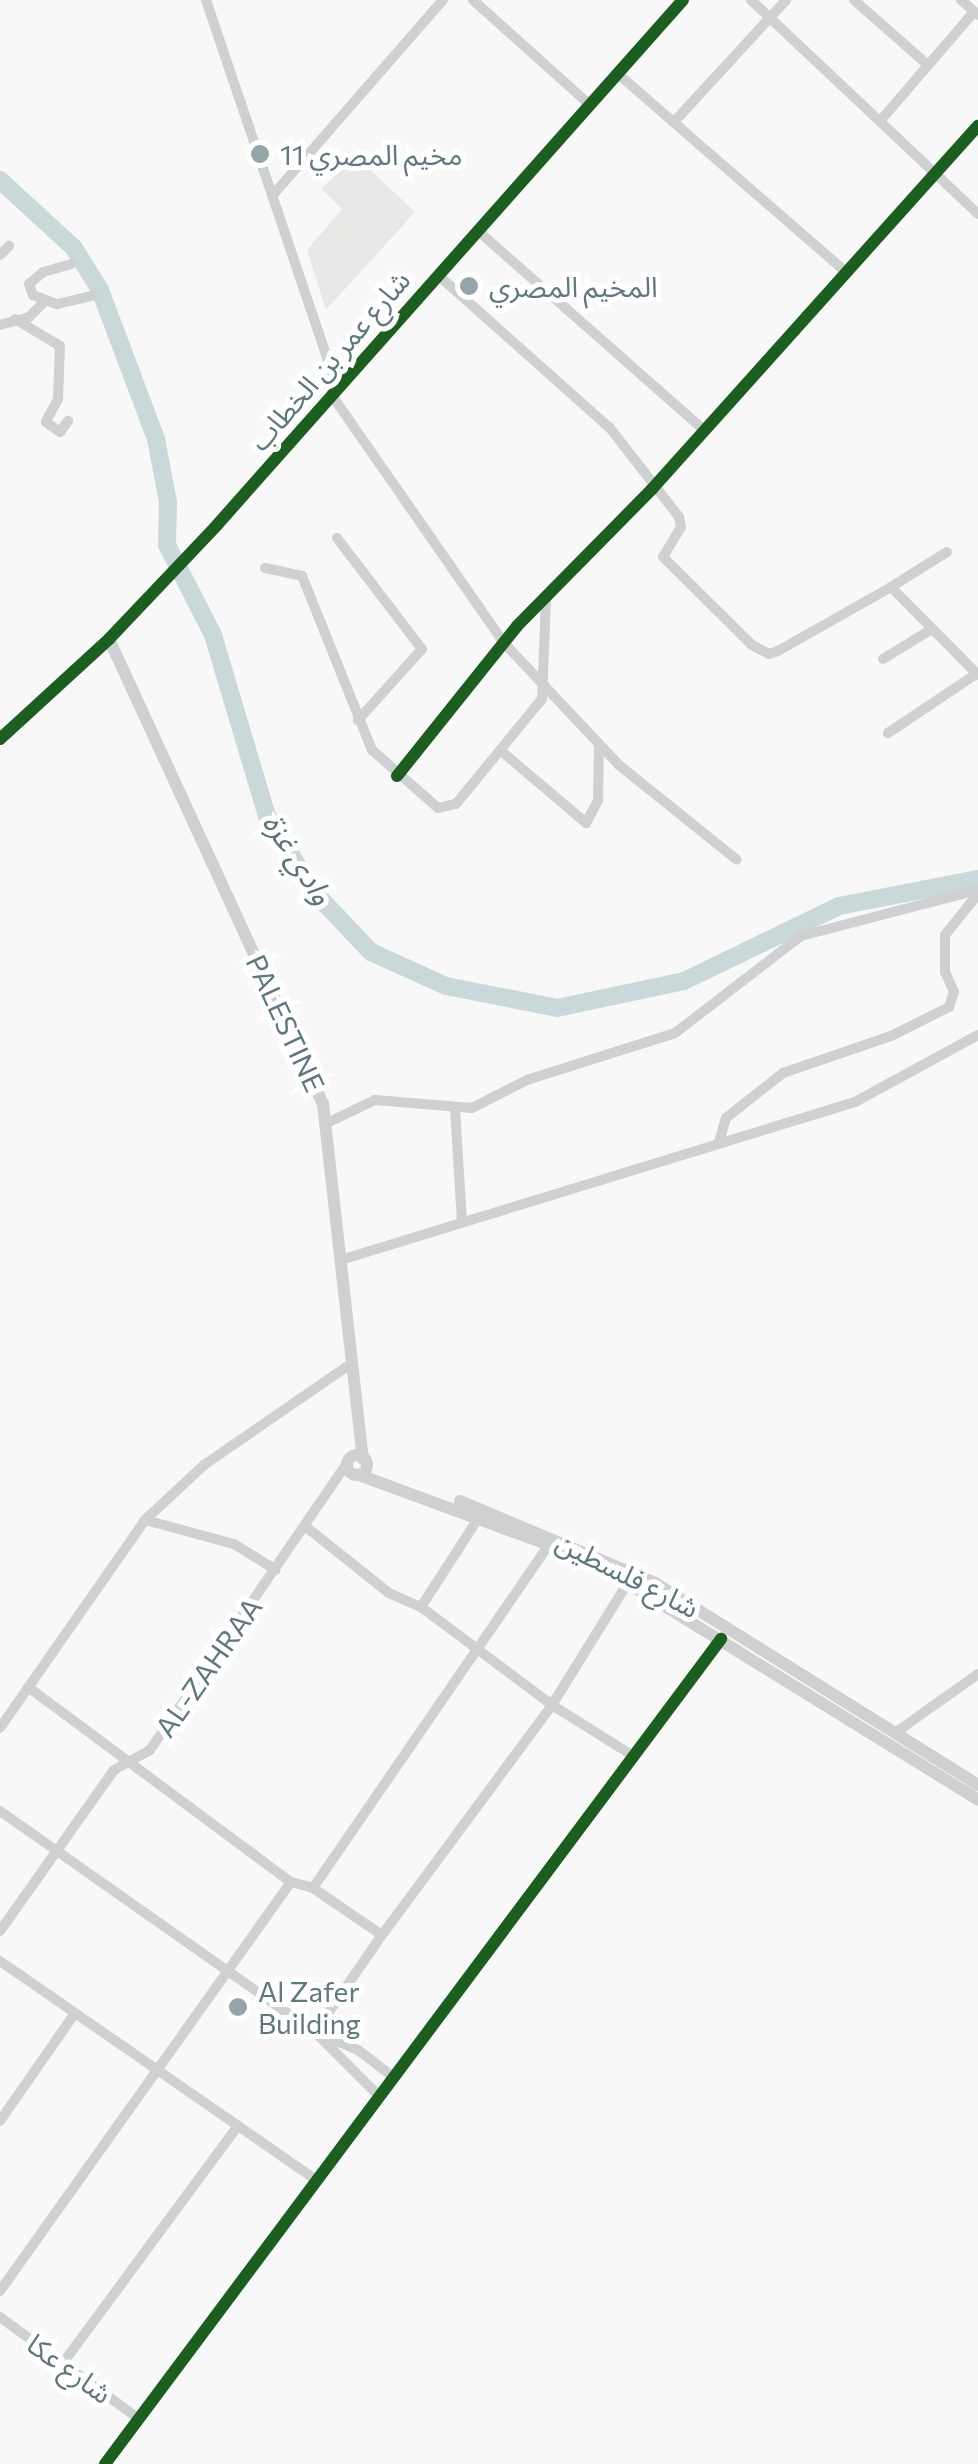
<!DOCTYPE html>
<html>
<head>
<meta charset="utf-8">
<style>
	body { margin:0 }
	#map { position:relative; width:978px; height:2464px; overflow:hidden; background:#f8f8f8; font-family:Commissioner,"Noto Sans Arabic",sans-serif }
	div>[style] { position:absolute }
	.built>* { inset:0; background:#e6e9e8 }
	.green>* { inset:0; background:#e8ebe5 }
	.round { border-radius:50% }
	.river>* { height:18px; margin:-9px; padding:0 9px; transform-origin:9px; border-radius:9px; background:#cbd8d9 }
	.minor>* { height:10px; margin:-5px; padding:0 5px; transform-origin:5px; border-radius:5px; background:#ced0d1 }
	.tertiary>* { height:12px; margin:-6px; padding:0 6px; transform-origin:6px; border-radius:6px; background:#ced0d1 }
	.tertiary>.ring { margin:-6px; padding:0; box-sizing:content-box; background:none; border:12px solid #ced0d1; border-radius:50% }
	.cycleway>* { height:12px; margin:-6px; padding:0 6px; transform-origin:6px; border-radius:6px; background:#1b5e20 }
	.dots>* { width:28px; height:28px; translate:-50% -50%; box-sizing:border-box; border:5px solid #fff; border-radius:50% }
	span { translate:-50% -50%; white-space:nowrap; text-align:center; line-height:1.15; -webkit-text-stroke:10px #fff; paint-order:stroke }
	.poi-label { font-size:28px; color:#5e787e }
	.left { translate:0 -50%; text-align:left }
	.street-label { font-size:28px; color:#5e787e }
	.water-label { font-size:30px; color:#587676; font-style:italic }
</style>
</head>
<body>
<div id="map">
	<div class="built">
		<i style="clip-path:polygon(356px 156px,415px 212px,326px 310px,307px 250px,342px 209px,321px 189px)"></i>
	</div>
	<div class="green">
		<i class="round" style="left:331px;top:219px;width:28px;height:28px"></i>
	</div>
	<div class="river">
		<i style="left:0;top:180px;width:100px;rotate:42.6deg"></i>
		<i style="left:74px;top:248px;width:49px;rotate:58.2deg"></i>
		<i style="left:100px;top:290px;width:159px;rotate:69.4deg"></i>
		<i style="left:156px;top:439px;width:64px;rotate:79.2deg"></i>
		<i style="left:168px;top:502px;width:43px;rotate:91.3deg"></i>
		<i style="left:167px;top:545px;width:101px;rotate:62.9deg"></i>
		<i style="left:213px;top:635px;width:189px;rotate:73.4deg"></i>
		<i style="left:267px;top:816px;width:89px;rotate:58.3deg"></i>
		<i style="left:314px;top:892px;width:83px;rotate:46.5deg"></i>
		<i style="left:371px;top:952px;width:82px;rotate:24.4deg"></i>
		<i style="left:446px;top:986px;width:113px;rotate:11.2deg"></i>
		<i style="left:557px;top:1008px;width:130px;rotate:-12deg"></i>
		<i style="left:684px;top:981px;width:172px;rotate:-25.8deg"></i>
		<i style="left:839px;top:906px;width:142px;rotate:-11deg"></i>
	</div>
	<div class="minor">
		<i style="left:206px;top:0;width:409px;rotate:71.3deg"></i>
		<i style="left:473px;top:0;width:157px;rotate:41.9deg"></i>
		<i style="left:751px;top:0;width:312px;rotate:43.3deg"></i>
		<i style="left:854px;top:0;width:98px;rotate:41.3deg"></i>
		<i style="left:961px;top:0;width:23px;rotate:41deg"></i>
		<i style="left:617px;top:73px;width:301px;rotate:41deg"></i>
		<i style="left:881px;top:120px;width:143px;rotate:-49.3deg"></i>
		<i style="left:674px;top:122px;width:166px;rotate:-47.4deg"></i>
		<i style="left:272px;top:196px;width:260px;rotate:-48.9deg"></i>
		<i style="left:477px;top:230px;width:301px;rotate:41.4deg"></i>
		<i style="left:0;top:255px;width:13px;rotate:-45deg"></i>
		<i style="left:71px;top:264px;width:29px;rotate:164deg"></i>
		<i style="left:43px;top:272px;width:18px;rotate:139deg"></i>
		<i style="left:29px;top:284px;width:12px;rotate:70deg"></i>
		<i style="left:33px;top:295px;width:26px;rotate:21deg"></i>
		<i style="left:57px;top:304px;width:37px;rotate:-13deg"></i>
		<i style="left:438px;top:275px;width:230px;rotate:41.7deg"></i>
		<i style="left:610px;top:428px;width:113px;rotate:52.2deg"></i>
		<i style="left:679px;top:517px;width:10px;rotate:79deg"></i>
		<i style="left:681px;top:527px;width:35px;rotate:121deg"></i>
		<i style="left:663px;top:557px;width:125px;rotate:44.7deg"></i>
		<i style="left:752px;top:645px;width:19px;rotate:28deg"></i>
		<i style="left:769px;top:654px;width:9px;rotate:-18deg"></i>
		<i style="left:778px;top:651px;width:130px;rotate:-29.5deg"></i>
		<i style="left:891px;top:587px;width:124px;rotate:45.3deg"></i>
		<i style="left:15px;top:319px;width:52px;rotate:31deg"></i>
		<i style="left:60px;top:346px;width:53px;rotate:92.2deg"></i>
		<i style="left:58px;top:399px;width:26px;rotate:118deg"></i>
		<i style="left:46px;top:422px;width:17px;rotate:36deg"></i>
		<i style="left:60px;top:432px;width:14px;rotate:-54deg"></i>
		<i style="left:0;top:325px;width:30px;rotate:-15deg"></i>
		<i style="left:29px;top:317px;width:23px;rotate:-45deg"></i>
		<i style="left:331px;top:394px;width:303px;rotate:55.2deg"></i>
		<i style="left:504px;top:643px;width:168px;rotate:46.7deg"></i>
		<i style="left:619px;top:765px;width:151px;rotate:38.8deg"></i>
		<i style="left:337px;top:538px;width:140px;rotate:52.6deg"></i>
		<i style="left:422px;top:649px;width:96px;rotate:132deg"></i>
		<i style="left:265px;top:568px;width:38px;rotate:12deg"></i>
		<i style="left:302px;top:576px;width:188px;rotate:68.1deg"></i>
		<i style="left:372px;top:750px;width:88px;rotate:41.3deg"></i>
		<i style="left:438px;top:808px;width:18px;rotate:-13deg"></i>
		<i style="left:456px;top:804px;width:136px;rotate:-50.7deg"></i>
		<i style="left:542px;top:699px;width:100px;rotate:-87.7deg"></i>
		<i style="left:891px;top:587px;width:66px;rotate:-32deg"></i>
		<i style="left:109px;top:639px;width:157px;rotate:-46.5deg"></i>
		<i style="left:883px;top:659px;width:57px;rotate:-31.5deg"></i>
		<i style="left:888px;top:733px;width:106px;rotate:-33.8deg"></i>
		<i style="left:500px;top:750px;width:113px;rotate:40.3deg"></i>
		<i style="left:586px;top:823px;width:26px;rotate:-62deg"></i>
		<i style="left:598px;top:800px;width:56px;rotate:-89deg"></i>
		<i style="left:397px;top:776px;width:192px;rotate:-51.3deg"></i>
		<i style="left:517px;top:626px;width:192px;rotate:-45.4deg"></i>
		<i style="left:652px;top:489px;width:488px;rotate:-48.1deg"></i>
		<i style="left:455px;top:1108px;width:113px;rotate:86.5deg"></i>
		<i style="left:329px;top:1122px;width:51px;rotate:-25.6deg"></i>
		<i style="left:375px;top:1100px;width:97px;rotate:4.7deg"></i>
		<i style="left:472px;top:1108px;width:62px;rotate:-27deg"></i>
		<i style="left:527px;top:1080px;width:155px;rotate:-17.6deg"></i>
		<i style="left:675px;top:1033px;width:159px;rotate:-37.6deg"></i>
		<i style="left:801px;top:936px;width:183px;rotate:-14.6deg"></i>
		<i style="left:719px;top:1142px;width:25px;rotate:-74deg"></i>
		<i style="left:726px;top:1118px;width:73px;rotate:-38.3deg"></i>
		<i style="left:783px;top:1073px;width:114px;rotate:-18.9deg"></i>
		<i style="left:891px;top:1036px;width:65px;rotate:-26.6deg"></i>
		<i style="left:949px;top:1007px;width:16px;rotate:-72deg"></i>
		<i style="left:954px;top:992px;width:22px;rotate:-114deg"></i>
		<i style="left:945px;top:972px;width:37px;rotate:-90deg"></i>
		<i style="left:945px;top:935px;width:53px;rotate:-51.2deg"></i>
		<i style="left:344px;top:1259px;width:535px;rotate:-17.08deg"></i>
		<i style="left:855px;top:1102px;width:140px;rotate:-28.6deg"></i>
		<i style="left:145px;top:1520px;width:81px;rotate:-43deg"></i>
		<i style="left:204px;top:1465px;width:180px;rotate:-34.6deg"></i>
		<i style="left:305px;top:1526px;width:107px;rotate:38.6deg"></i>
		<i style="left:389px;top:1593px;width:35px;rotate:24deg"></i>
		<i style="left:421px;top:1607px;width:164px;rotate:36.8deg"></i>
		<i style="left:552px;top:1705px;width:92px;rotate:32.1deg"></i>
		<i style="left:421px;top:1607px;width:107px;rotate:-57.2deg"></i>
		<i style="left:28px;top:1687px;width:327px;rotate:36.6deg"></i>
		<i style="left:291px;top:1882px;width:23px;rotate:15deg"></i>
		<i style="left:313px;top:1888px;width:83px;rotate:34.3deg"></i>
		<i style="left:382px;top:1935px;width:286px;rotate:-53.5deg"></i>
		<i style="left:552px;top:1705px;width:146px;rotate:-58.2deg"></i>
		<i style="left:0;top:1728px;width:254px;rotate:-55.1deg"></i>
		<i style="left:145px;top:1520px;width:92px;rotate:15.1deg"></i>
		<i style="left:234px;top:1544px;width:49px;rotate:31.8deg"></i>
		<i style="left:895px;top:1733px;width:102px;rotate:-35.4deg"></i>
		<i style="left:0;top:1811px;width:385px;rotate:35.1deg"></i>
		<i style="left:315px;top:2032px;width:47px;rotate:22.7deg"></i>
		<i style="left:358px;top:2050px;width:43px;rotate:37.4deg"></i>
		<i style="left:313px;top:1888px;width:419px;rotate:-55.5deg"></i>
		<i style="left:0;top:1931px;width:197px;rotate:-54.7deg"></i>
		<i style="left:114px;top:1770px;width:41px;rotate:-29.1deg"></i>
		<i style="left:150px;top:1750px;width:348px;rotate:-55.5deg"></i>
		<i style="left:0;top:1961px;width:383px;rotate:34.7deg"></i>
		<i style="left:315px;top:2032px;width:118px;rotate:-55.4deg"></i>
		<i style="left:319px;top:2036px;width:83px;rotate:45deg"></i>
		<i style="left:0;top:2121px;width:131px;rotate:-55.2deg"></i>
		<i style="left:0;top:2291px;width:502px;rotate:-54.57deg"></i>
		<i style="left:0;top:2317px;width:172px;rotate:36.3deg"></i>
		<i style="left:63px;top:2363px;width:295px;rotate:-53.6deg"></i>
		<i style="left:105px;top:2464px;width:1030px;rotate:-53.25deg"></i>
	</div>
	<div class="tertiary">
		<i style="left:217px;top:525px;width:702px;rotate:-48.41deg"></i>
		<i style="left:0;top:739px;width:148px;rotate:-42.5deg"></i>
		<i style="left:109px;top:639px;width:512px;rotate:65.29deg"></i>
		<i style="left:323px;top:1104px;width:357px;rotate:83.6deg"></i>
		<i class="ring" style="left:347px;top:1455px;width:8px;height:8px"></i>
		<i style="left:359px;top:1475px;width:246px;rotate:20.2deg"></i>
		<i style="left:590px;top:1560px;width:456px;rotate:31.7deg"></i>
		<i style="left:460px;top:1501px;width:212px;rotate:22.8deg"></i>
		<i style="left:655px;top:1583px;width:381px;rotate:32deg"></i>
	</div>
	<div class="cycleway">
		<i style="left:0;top:739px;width:148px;rotate:-42.5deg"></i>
		<i style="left:109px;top:639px;width:157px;rotate:-46.5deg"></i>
		<i style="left:217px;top:525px;width:702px;rotate:-48.41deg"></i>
		<i style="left:397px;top:776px;width:192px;rotate:-51.3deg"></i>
		<i style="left:517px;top:626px;width:192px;rotate:-45.4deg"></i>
		<i style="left:652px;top:489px;width:488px;rotate:-48.1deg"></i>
		<i style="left:105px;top:2464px;width:1030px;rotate:-53.25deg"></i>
	</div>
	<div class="dots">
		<i style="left:260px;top:154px;background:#94a5a9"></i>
		<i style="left:469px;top:286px;background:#94a5a9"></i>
		<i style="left:238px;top:2007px;background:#94a5a9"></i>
	</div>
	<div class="poi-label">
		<span class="left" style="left:280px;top:154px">مخيم المصري 11</span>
		<span class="left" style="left:489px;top:286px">المخيم المصري</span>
		<span class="left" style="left:258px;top:2007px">Al Zafer<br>Building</span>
	</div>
	<div class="street-label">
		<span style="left:329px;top:360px;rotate:-49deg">شارع عمر بن الخطاب</span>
		<span style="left:286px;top:1023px;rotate:65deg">PALESTINE</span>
		<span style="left:628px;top:1574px;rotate:27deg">شارع فلسطين</span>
		<span style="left:208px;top:1667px;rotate:-55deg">AL-ZAHRAA</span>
		<span style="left:70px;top:2368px;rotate:36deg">شارع عكا</span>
	</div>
	<div class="water-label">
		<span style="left:299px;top:858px;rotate:57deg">وادي غزة</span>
	</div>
</div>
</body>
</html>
